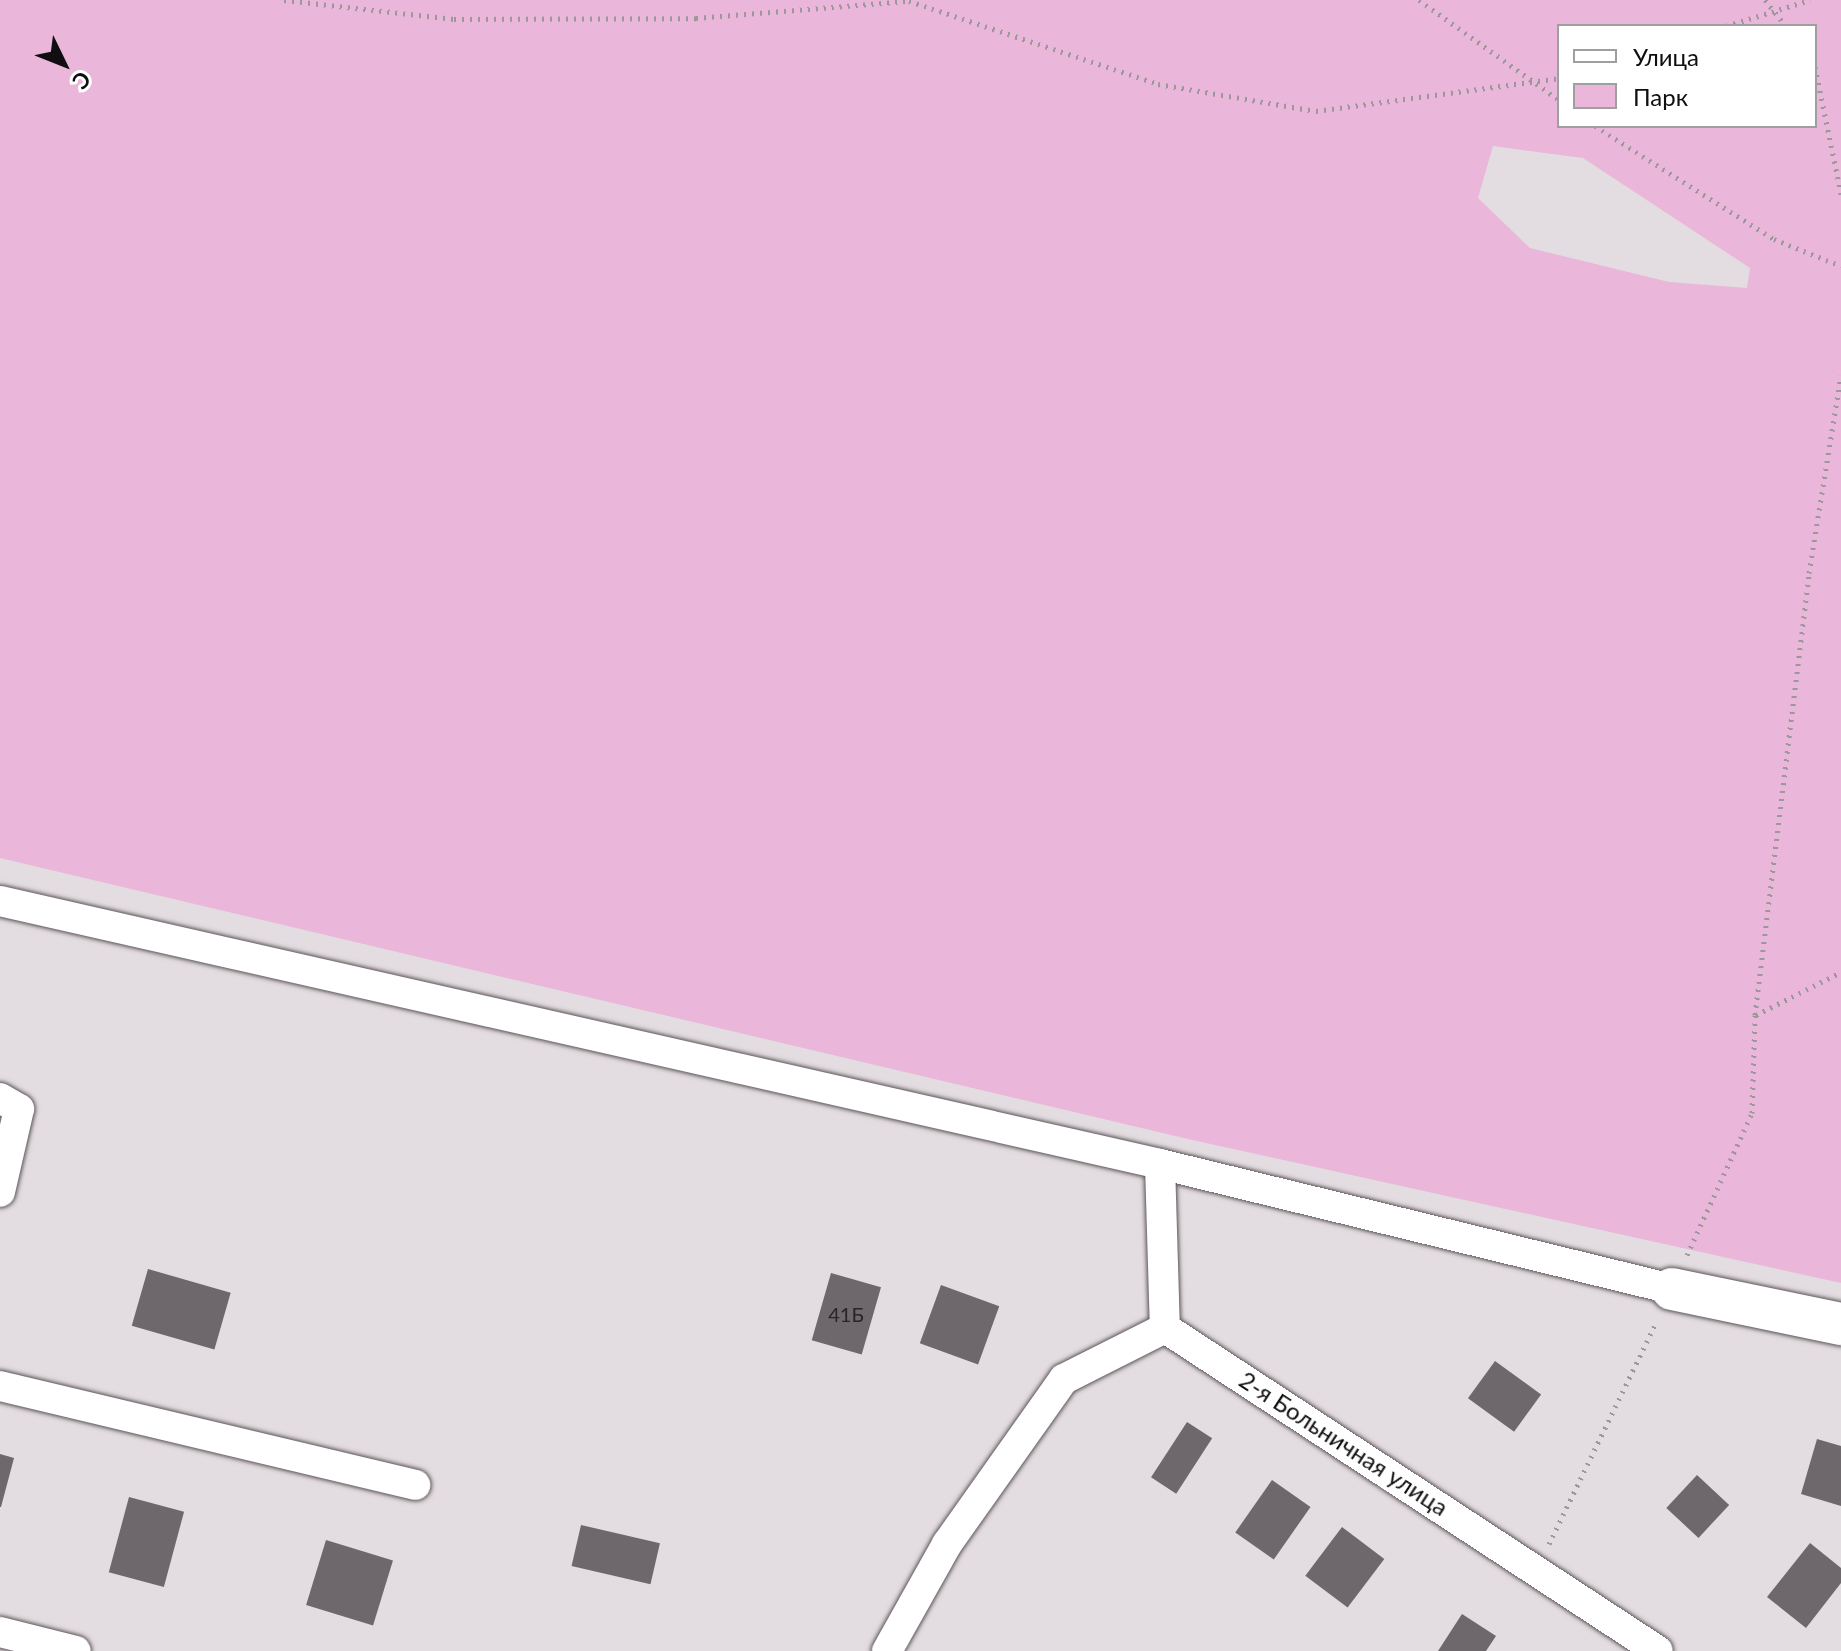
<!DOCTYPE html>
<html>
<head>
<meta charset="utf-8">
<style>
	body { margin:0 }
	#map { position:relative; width:1841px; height:1651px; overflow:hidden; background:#e3dce0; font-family:Lato,sans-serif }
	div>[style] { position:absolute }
	.green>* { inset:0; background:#eab6d9 }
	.building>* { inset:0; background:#6e676b; transform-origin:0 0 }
	.path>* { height:5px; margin-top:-2.5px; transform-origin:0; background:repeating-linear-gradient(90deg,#9c979a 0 2px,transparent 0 8px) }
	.roads { filter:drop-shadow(0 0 2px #5c555a) drop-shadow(0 0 2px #5c555a) }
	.street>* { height:30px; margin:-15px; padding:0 15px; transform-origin:15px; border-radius:15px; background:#fff }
	.secondary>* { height:42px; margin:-21px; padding:0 21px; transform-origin:21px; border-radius:21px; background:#fff }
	span { translate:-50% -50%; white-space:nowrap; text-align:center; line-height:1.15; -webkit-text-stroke:8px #fff; paint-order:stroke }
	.number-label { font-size:20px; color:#282427 }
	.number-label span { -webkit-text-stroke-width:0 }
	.street-label { font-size:24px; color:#100e10 }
	.legend { position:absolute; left:1557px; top:24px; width:260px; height:104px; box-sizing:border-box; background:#fff; border:2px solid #9f9f9f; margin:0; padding:10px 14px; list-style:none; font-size:24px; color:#100e10 }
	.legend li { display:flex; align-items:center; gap:16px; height:40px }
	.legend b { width:40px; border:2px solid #9f9f9f }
	.north { position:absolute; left:24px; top:24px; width:80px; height:80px; -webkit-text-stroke:6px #fff; paint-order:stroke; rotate:133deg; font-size:22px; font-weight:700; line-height:32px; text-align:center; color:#100e10 }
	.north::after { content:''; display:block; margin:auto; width:28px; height:36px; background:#100e10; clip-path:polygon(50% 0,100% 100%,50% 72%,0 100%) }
</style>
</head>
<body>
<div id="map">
	<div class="green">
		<i style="clip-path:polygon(evenodd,0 0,1841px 0,1841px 1283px,1188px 1139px,0 858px,0 0,1559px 26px,1815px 26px,1815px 126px,1559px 126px,1559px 26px,0 0,1493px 146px,1583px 158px,1750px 268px,1747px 288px,1669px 282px,1530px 248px,1478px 198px,1493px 146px)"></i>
	</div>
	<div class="building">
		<i style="left:148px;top:1269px;width:86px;height:59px;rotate:16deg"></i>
		<i style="left:831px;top:1273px;width:52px;height:70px;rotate:16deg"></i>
		<i style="left:941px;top:1285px;width:62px;height:62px;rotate:20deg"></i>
		<i style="left:1495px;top:1361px;width:57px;height:46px;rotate:36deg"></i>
		<i style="left:1187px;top:1422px;width:30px;height:66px;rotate:33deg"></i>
		<i style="clip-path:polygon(1817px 1439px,1841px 1446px,1841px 1506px,1801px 1494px)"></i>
		<i style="clip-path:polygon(0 1454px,14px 1458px,1px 1507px,0 1507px)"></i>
		<i style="left:1697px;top:1475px;width:44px;height:45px;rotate:43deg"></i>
		<i style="left:1272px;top:1480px;width:47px;height:64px;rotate:35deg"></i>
		<i style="left:129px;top:1497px;width:57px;height:78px;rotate:15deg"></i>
		<i style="left:581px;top:1525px;width:81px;height:42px;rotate:13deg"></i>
		<i style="left:1342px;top:1527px;width:53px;height:61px;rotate:37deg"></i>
		<i style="left:326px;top:1540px;width:70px;height:68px;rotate:17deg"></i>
		<i style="clip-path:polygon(1810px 1543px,1841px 1568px,1841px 1583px,1806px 1628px,1767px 1597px)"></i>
		<i style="clip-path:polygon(1462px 1614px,1496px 1636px,1486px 1651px,1438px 1651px)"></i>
	</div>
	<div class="path">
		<i style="left:284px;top:0;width:171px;rotate:6.4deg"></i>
		<i style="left:454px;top:19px;width:242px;rotate:-0.2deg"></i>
		<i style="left:696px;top:18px;width:214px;rotate:-4.6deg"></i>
		<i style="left:909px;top:1px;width:262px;rotate:18.4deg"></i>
		<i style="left:1158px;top:84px;width:160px;rotate:9.7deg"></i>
		<i style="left:1316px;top:111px;width:245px;rotate:-7.7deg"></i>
		<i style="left:1419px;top:0;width:172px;rotate:35.5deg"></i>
		<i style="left:1765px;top:0;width:33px;rotate:51deg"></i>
		<i style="left:1726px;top:26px;width:88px;rotate:-17.2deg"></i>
		<i style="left:1815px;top:67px;width:130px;rotate:78.4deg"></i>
		<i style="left:1595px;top:126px;width:212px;rotate:32.3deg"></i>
		<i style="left:1774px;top:239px;width:72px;rotate:21.9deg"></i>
		<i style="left:1756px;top:1015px;width:95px;rotate:-26.8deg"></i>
		<i style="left:1687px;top:1255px;width:156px;rotate:-65.4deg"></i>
		<i style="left:1752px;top:1113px;width:98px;rotate:-88.2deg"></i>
		<i style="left:1755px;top:1015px;width:445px;rotate:-83deg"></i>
		<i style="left:1809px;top:573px;width:200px;rotate:-80.8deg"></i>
		<i style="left:1549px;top:1544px;width:246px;rotate:-64.2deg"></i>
	</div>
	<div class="roads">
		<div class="street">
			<i style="left:0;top:901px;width:1189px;rotate:12.77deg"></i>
			<i style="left:1160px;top:1164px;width:527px;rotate:13.72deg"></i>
			<i style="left:0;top:1098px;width:22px;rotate:30deg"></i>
			<i style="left:19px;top:1109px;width:85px;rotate:102.9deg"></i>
			<i style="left:1160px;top:1164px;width:164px;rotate:88.3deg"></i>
			<i style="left:1165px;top:1328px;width:589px;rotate:33.23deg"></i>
			<i style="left:0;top:1386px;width:427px;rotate:13.4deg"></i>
			<i style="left:0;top:1632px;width:78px;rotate:14deg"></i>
			<i style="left:887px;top:1651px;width:123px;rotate:-60.7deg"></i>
			<i style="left:947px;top:1544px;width:202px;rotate:-54.7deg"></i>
			<i style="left:1064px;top:1379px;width:113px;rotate:-26.8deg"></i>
		</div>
		<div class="secondary">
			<i style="left:1672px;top:1289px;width:173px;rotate:11.7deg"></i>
		</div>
	</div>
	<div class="number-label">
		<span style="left:846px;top:1314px">41Б</span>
	</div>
	<div class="street-label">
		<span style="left:1344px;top:1443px;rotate:33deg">2-я Больничная улица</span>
	</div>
	<ul class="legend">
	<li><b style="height:10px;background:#fff"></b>Улица</li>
	<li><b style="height:22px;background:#eab6d9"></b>Парк</li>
	</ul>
	<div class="north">С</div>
</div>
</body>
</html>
